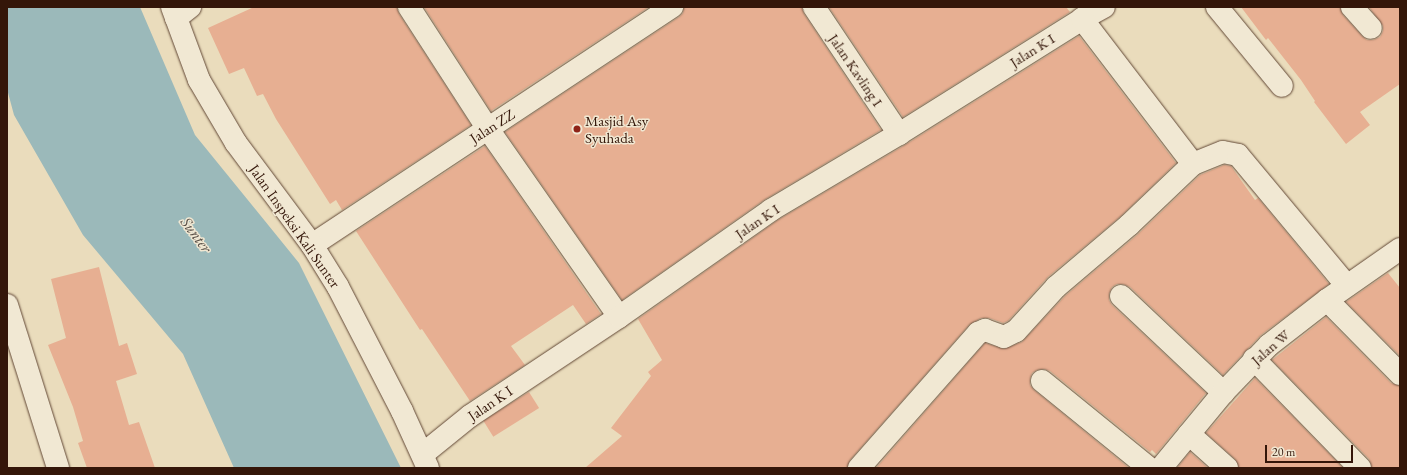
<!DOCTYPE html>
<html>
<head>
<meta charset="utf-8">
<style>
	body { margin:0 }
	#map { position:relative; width:1407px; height:475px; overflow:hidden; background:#eadcbc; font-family:"EB Garamond",serif }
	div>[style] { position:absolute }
	.water>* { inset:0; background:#9bb9ba }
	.building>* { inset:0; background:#e7af92; transform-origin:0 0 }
	.roads { filter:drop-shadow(0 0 1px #624836) drop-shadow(0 0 1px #624836) }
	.minor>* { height:22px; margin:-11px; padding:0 11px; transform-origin:11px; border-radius:11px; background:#f1e8d3 }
	.tertiary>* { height:22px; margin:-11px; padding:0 11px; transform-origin:11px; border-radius:11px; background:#f1e8d3 }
	.dots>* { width:11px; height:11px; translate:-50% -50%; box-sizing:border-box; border:2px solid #f1e8d3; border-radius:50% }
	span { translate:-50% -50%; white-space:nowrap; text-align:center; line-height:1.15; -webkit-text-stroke:3px #f1e8d3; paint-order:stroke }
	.street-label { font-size:15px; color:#341609 }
	.poi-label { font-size:15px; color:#341609 }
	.left { translate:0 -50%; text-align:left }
	.water-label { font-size:16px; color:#584f47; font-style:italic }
	.frame { position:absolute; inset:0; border:8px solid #341609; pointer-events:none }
	.scale { position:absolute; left:1265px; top:445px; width:88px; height:18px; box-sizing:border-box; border:2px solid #341609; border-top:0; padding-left:5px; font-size:12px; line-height:14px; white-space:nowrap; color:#341609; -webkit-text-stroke:3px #f1e8d3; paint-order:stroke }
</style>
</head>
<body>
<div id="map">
	<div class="water">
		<i style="clip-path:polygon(7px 7px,140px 7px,195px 135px,299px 263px,401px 468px,234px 468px,183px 354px,83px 235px,14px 115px,7px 89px)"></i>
	</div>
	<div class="building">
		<i style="clip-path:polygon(254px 7px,397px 7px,399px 14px,471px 125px,342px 210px,336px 200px,330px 204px,276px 119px,263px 94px,257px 96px,244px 68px,229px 74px,208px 28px)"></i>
		<i style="clip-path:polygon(424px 7px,649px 7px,491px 111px)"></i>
		<i style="clip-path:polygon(684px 7px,802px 7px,804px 14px,881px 130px,764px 200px,622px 300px,505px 132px,679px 17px,683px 13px)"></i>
		<i style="clip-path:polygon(829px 7px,1066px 7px,1070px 12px,903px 117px)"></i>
		<i style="clip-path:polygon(1241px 7px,1340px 7px,1343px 15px,1362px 36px,1367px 40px,1373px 40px,1380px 37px,1383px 31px,1383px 26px,1369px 7px,1400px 7px,1400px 84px,1360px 112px,1370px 125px,1346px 144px,1314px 102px,1315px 101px,1301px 80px,1268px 38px,1266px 40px)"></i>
		<i style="clip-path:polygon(1079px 36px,1176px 163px,1121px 216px,1048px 277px,1008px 321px,1003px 323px,989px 318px,981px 318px,969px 325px,850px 460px,847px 468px,585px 468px,622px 436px,611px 428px,651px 376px,648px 372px,662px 360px,638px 319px,778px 220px,905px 145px)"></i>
		<i style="clip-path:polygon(485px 146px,601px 314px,586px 324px,573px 305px,511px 346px,525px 365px,470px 401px,422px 329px,420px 330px,356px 231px)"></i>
		<i style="clip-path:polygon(1224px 165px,1231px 166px,1255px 200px,1258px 198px,1329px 284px,1261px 335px,1223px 375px,1130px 287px,1123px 284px,1117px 284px,1112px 287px,1109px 294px,1109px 300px,1112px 305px,1206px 393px,1156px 454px,1152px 450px,1150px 452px,1050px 371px,1044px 369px,1037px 370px,1032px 373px,1030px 379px,1030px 385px,1034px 390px,1129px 468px,876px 468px,985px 343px,1004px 349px,1022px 342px,1065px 296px,1137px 235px,1200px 175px)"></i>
		<i style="clip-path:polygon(99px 267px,119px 346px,127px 343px,137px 374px,116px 381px,129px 425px,139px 422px,155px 468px,87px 468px,78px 443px,83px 441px,73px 407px,48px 345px,66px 338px,51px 279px)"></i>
		<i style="clip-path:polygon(1388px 273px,1400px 288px,1400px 356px,1346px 302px)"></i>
		<i style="clip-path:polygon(1326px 317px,1391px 383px,1400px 386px,1400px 468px,1372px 468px,1369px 459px,1272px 360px)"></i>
		<i style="clip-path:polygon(1255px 378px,1343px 468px,1239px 468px,1235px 459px,1206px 433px)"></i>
		<i style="left:529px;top:392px;width:19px;height:54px;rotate:58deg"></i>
		<i style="clip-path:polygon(1190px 452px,1208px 468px,1177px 468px)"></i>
	</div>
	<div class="roads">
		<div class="minor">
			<i style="left:409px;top:7px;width:145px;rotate:57.1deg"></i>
			<i style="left:488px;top:129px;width:229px;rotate:55.1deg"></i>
			<i style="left:814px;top:7px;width:153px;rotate:56.2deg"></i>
			<i style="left:1217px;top:7px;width:102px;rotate:50.6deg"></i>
			<i style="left:1352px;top:7px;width:28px;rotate:48deg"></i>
			<i style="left:176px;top:18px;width:18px;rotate:-38deg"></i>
			<i style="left:1193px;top:164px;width:32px;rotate:-22deg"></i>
			<i style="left:1223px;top:152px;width:15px;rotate:11deg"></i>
			<i style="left:1238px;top:155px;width:170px;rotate:50.2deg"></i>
			<i style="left:312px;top:245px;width:432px;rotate:-33.5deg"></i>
			<i style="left:1121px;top:296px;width:141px;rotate:43.3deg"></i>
			<i style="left:1327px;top:300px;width:104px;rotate:45.4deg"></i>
			<i style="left:1254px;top:359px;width:152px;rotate:45.8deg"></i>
			<i style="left:1042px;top:381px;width:138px;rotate:39.1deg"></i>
			<i style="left:1189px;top:434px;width:51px;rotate:41.8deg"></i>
			<i style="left:423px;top:454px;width:60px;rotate:-39deg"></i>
			<i style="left:470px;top:416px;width:179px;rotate:-33.6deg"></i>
			<i style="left:619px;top:317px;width:186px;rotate:-35.1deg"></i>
			<i style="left:771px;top:210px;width:149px;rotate:-30.7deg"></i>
			<i style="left:899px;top:134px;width:216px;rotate:-32.1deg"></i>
			<i style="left:1082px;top:19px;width:25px;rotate:-29deg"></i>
			<i style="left:859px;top:468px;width:180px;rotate:-48.6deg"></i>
			<i style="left:978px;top:333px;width:8px;rotate:-23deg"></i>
			<i style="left:985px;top:330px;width:20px;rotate:20deg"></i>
			<i style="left:1004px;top:337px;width:13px;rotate:-27deg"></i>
			<i style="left:1016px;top:331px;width:59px;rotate:-47.7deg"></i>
			<i style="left:1056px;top:287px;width:96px;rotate:-40.3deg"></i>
			<i style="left:1129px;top:225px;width:88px;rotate:-43.6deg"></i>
			<i style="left:1193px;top:164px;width:183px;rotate:-127.4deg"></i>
			<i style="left:1161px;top:468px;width:96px;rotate:-50.5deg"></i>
			<i style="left:1222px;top:394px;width:68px;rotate:-46.2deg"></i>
			<i style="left:1269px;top:345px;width:73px;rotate:-37.8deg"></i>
			<i style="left:1327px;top:300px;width:89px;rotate:-34.9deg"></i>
		</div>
		<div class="tertiary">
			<i style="left:172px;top:7px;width:78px;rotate:69.7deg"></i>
			<i style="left:199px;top:80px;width:73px;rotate:59.6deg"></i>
			<i style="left:236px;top:143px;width:127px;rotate:53.3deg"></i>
			<i style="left:312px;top:245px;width:49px;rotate:58.2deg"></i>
			<i style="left:338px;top:287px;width:140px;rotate:62.7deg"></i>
			<i style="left:402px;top:411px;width:63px;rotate:65.5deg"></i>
			<i style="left:7px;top:305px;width:171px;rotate:72.6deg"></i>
		</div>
	</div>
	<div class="dots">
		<i style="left:577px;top:129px;background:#8f2418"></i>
	</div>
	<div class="street-label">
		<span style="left:1032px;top:50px;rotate:-32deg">Jalan K I</span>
		<span style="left:856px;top:70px;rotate:56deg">Jalan Kavling I</span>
		<span style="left:492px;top:126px;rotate:-33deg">Jalan ZZ</span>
		<span style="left:757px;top:221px;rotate:-34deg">Jalan K I</span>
		<span style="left:295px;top:226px;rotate:55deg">Jalan Inspeksi Kali Sunter</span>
		<span style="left:1270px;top:347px;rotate:-41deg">Jalan W</span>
		<span style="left:490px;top:403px;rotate:-34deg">Jalan K I</span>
	</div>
	<div class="poi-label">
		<span class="left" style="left:585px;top:129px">Masjid Asy<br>Syuhada</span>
	</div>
	<div class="water-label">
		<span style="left:196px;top:235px;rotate:53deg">Sunter</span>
	</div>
	<div class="frame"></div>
	<div class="scale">20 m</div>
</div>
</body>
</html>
